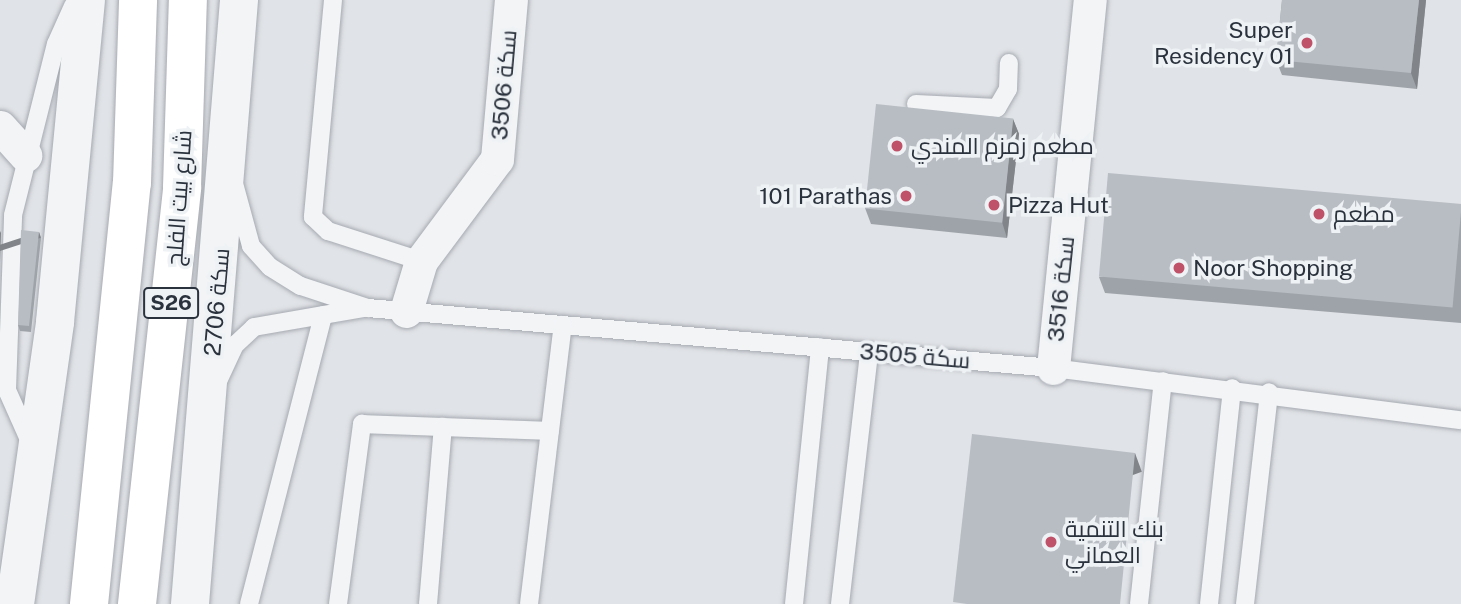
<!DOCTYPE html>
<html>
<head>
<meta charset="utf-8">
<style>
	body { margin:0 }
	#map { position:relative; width:1461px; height:604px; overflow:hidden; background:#e0e3e7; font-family:"Public Sans",Cairo,sans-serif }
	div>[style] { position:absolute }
	.roads { filter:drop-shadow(0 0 2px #a6aab1) drop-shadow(0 0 2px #a6aab1) }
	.service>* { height:18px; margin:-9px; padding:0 9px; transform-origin:9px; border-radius:9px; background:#f2f4f6 }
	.minor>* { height:33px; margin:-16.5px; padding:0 16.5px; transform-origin:16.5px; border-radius:16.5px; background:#f2f4f6 }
	.tertiary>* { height:38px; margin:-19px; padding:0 19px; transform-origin:19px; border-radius:19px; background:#f2f4f6 }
	.primary>* { height:38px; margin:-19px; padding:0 19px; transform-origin:19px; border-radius:19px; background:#fff }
	.wall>* { inset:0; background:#9ea3a9 }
	.shaded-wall>* { inset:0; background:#818489; transform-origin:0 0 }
	.building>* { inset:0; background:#b8bdc4; transform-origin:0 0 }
	.dots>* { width:19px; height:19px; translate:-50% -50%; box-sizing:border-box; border:4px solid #eff2f5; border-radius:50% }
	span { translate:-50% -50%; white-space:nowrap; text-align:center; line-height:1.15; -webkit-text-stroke:7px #eff2f5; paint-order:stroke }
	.shield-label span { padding:2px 5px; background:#eff2f5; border:2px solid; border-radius:5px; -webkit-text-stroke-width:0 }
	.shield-label { font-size:21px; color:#2a323d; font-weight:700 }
	.poi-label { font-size:23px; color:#2a323d }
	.right { translate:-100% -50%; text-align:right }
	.left { translate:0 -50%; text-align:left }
	.street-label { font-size:23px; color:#2a323d }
</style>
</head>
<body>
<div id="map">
	<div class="roads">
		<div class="service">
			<i style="left:333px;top:0;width:218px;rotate:95.3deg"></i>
			<i style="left:313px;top:217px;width:21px;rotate:43deg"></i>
			<i style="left:328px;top:231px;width:98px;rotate:17.9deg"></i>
			<i style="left:916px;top:104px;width:81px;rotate:2.8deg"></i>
			<i style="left:997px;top:108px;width:22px;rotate:-60deg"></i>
			<i style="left:1008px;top:89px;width:26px;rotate:-88deg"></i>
			<i style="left:235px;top:187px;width:61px;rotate:74.8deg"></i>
			<i style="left:251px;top:246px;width:28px;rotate:48deg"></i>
			<i style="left:270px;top:267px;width:36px;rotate:32deg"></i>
			<i style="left:301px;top:286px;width:71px;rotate:18.2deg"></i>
			<i style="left:368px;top:308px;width:688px;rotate:5.01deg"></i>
			<i style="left:1053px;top:368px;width:411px;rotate:7.3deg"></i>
			<i style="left:219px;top:379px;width:38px;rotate:-65deg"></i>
			<i style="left:235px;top:345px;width:26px;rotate:-43deg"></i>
			<i style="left:254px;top:327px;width:112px;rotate:-9.8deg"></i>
			<i style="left:31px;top:444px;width:59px;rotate:-114deg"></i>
			<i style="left:7px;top:390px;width:175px;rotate:-88deg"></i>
			<i style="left:13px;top:215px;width:176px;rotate:-75.9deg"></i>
			<i style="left:56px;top:44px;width:42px;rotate:-65.9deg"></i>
			<i style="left:249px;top:604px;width:298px;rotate:-75.6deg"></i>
			<i style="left:338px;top:604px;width:182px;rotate:-82.4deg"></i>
			<i style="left:362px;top:424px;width:188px;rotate:2.1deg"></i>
			<i style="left:428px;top:604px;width:178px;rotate:-85.2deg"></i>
			<i style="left:529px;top:604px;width:281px;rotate:-83.1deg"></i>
			<i style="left:794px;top:604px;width:258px;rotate:-84.2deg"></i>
			<i style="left:840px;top:604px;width:254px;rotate:-83.4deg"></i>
			<i style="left:1139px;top:604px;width:224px;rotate:-83.9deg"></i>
			<i style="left:1209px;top:604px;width:217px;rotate:-83.9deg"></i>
			<i style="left:1245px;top:604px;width:213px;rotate:-83.5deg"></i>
		</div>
		<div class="minor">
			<i style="left:0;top:127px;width:38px;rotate:48deg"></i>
			<i style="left:406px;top:311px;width:52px;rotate:-73.3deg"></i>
			<i style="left:421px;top:261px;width:127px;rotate:-53.3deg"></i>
			<i style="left:497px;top:159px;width:160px;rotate:-85deg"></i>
			<i style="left:1053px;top:368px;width:370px;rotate:-84.3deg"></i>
		</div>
		<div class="tertiary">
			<i style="left:15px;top:604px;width:285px;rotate:-81.9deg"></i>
			<i style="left:55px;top:322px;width:323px;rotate:-84.5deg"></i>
			<i style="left:190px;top:604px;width:606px;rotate:-85.36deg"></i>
		</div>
		<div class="primary">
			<i style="left:89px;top:604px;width:423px;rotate:-84.2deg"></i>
			<i style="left:132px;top:183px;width:183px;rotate:-88.1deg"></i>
			<i style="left:137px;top:604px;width:419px;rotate:-83.8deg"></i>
			<i style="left:182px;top:187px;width:187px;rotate:-88.2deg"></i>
		</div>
	</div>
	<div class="wall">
		<i style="clip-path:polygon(1282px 0,1426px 0,1417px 89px,1282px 75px,1276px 60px)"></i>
		<i style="clip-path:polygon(1013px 119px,1019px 134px,1007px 238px,871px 224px,865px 208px)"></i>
		<i style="clip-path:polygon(1461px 206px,1461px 323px,1105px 293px,1099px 277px)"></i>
		<i style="clip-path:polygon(39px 232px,41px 238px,31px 332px,20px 331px,18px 325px)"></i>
	</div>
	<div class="shaded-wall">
		<i style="clip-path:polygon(1419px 0,1426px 0,1417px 89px,1411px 73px)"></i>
		<i style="clip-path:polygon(1013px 119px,1019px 134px,1007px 238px,1002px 222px)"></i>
		<i style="clip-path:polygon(0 231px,1px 233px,0 262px)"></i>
		<i style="left:39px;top:232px;width:6px;height:95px;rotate:72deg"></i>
		<i style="left:1135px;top:453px;width:20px;height:152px;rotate:70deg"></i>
	</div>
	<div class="building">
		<i style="clip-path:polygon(1282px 0,1419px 0,1411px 73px,1276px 60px)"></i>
		<i style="left:876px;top:104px;width:138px;height:105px;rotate:6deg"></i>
		<i style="left:1108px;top:173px;width:355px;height:104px;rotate:5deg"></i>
		<i style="clip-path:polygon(21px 230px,39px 232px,29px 326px,18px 325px)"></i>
		<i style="clip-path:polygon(972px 434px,1135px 453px,1120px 604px,967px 604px,953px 602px)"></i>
	</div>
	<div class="dots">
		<i style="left:1307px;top:43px;background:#bf5269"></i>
		<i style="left:897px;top:146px;background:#bf5269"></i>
		<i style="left:906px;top:196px;background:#bf5269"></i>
		<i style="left:994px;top:205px;background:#bf5269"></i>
		<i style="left:1319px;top:214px;background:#bf5269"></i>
		<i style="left:1179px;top:268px;background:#bf5269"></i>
		<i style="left:1051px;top:542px;background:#bf5269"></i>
	</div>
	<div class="shield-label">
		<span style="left:171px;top:303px">S26</span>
	</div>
	<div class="poi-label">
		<span class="right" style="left:1293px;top:43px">Super<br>Residency 01</span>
		<span class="left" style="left:911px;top:146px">مطعم زمزم المندي</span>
		<span class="right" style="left:892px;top:196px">101 Parathas</span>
		<span class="left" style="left:1008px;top:205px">Pizza Hut</span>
		<span class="left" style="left:1333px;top:214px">مطعم</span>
		<span class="left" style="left:1193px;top:268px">Noor Shopping</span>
		<span class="left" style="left:1065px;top:542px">بنك التنمية<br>العماني</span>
	</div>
	<div class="street-label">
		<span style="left:504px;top:85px;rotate:-85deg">سكة 3506</span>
		<span style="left:179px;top:198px;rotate:-86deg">شارع بيت الفلج</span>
		<span style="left:1061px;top:289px;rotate:-84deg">سكة 3516</span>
		<span style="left:217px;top:302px;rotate:-85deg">سكة 2706</span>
		<span style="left:915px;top:356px;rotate:5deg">سكة 3505</span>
	</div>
</div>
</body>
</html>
